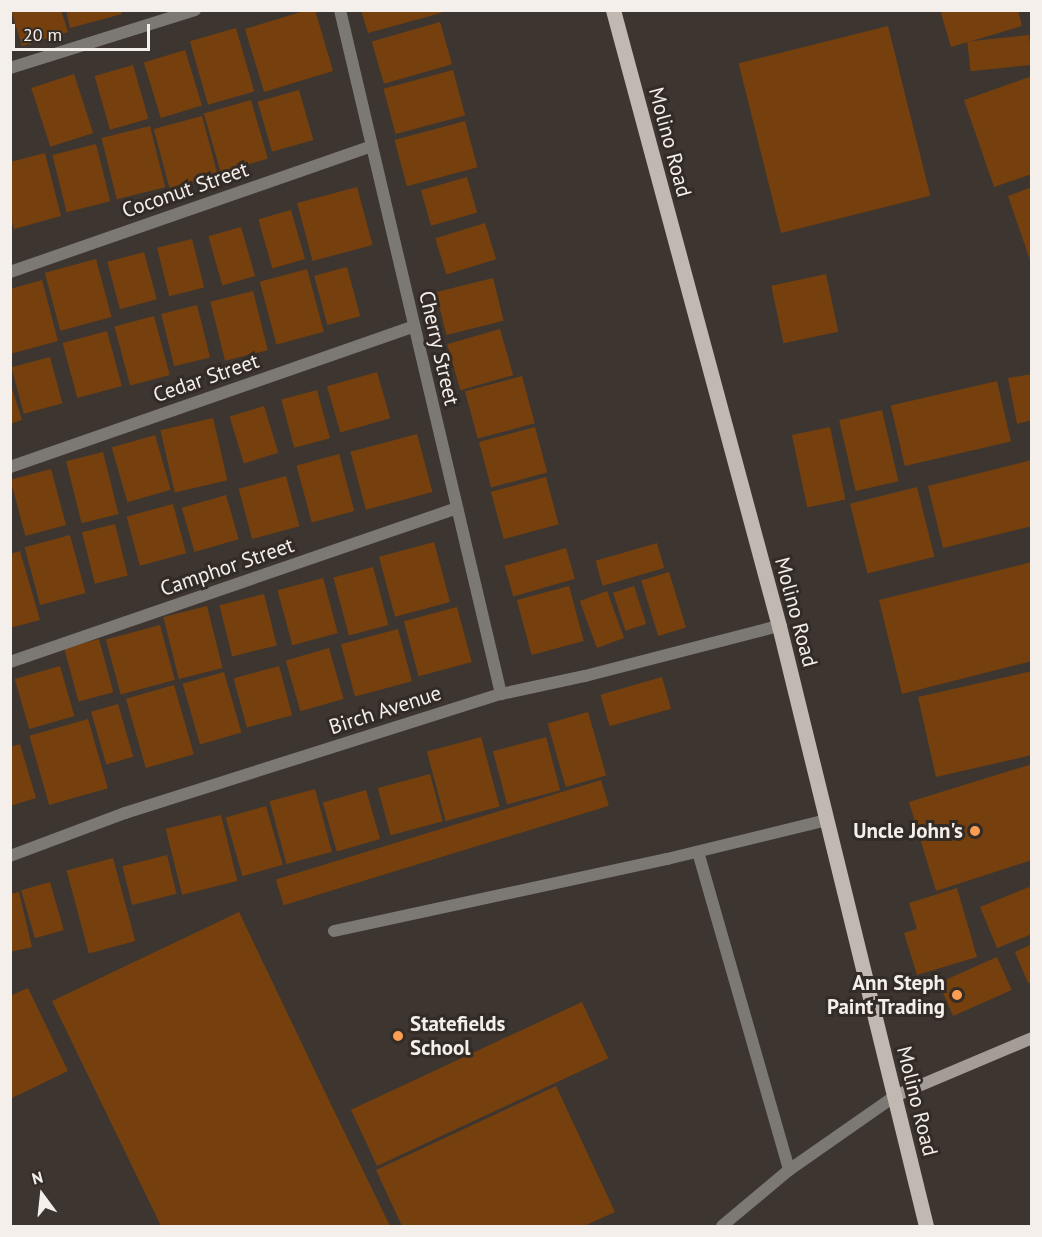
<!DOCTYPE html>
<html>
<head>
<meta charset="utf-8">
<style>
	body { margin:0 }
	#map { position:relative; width:1042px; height:1237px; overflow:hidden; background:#3d352f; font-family:"PT Sans",sans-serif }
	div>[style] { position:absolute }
	.building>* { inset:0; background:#75400e; transform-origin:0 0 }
	.lane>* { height:12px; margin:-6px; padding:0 6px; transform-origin:6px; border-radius:6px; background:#7c7874 }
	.street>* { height:12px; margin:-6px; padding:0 6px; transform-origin:6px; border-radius:6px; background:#7c7874 }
	.secondary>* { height:12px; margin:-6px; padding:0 6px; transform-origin:6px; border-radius:6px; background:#a39c97 }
	.primary>* { height:15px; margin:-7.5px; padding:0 7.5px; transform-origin:7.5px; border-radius:7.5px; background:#c1b8b1 }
	.dots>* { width:16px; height:16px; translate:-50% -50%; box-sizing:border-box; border:3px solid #332b25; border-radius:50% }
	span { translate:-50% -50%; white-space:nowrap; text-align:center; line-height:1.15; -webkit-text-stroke:6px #332b25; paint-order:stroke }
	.street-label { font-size:21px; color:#f5efec }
	.poi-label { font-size:21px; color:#f5efec; font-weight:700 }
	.right { translate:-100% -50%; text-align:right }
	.left { translate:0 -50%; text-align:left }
	.frame { position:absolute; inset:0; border:12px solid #f5efec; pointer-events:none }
	.north { position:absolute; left:12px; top:1165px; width:60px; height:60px; -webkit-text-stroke:4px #332b25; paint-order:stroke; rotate:345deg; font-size:16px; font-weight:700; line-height:24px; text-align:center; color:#f5efec }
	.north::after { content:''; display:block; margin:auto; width:21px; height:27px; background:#f5efec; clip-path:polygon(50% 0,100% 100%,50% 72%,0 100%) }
	.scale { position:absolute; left:12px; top:24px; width:138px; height:27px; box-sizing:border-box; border:3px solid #f5efec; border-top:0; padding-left:8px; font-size:18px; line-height:21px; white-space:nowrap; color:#f5efec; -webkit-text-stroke:4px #332b25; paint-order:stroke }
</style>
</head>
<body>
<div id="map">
	<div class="building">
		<i style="clip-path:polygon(11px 10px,61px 10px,68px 32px,22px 46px)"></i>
		<i style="clip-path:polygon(66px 10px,121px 10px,122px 14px,70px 28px)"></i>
		<i style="clip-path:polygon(307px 10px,315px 10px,333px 71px,264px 92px,245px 29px)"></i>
		<i style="clip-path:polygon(361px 10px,440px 10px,441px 13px,368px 33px)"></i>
		<i style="clip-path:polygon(940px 10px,1018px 10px,1022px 26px,951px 47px)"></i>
		<i style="left:440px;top:22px;width:44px;height:71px;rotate:74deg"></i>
		<i style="left:888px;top:26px;width:175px;height:154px;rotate:76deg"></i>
		<i style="left:236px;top:28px;width:66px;height:48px;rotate:74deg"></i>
		<i style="left:1029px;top:35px;width:30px;height:62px;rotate:84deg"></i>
		<i style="left:185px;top:50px;width:58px;height:43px;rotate:73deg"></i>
		<i style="left:133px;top:65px;width:56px;height:40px;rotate:74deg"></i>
		<i style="left:453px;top:70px;width:47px;height:72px;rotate:75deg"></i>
		<i style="left:74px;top:74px;width:62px;height:45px;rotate:72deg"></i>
		<i style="clip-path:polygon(1032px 76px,1032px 174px,994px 187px,964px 100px)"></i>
		<i style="left:299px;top:90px;width:52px;height:43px;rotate:74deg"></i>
		<i style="left:251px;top:100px;width:61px;height:49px;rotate:74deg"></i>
		<i style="left:202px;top:116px;width:61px;height:50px;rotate:75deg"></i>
		<i style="left:465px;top:121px;width:48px;height:73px;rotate:75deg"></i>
		<i style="left:150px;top:126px;width:63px;height:50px;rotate:76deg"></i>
		<i style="left:96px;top:144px;width:59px;height:45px;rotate:76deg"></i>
		<i style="clip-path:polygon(45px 153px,61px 216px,14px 229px,10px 214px,10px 162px)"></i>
		<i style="left:467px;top:177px;width:37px;height:48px;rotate:74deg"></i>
		<i style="left:357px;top:187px;width:60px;height:62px;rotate:75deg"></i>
		<i style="clip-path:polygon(1032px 187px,1032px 263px,1031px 263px,1008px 196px)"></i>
		<i style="left:291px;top:210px;width:51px;height:34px;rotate:74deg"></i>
		<i style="left:485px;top:223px;width:38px;height:52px;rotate:73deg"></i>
		<i style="left:241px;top:227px;width:51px;height:34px;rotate:74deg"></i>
		<i style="left:192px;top:239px;width:50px;height:36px;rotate:76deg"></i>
		<i style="left:144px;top:252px;width:49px;height:38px;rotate:75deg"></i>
		<i style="left:96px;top:259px;width:60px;height:53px;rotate:75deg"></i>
		<i style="left:347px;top:267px;width:51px;height:34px;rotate:75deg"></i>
		<i style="left:307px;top:269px;width:65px;height:49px;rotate:75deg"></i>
		<i style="left:826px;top:274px;width:59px;height:56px;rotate:78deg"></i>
		<i style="left:493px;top:278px;width:44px;height:59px;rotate:76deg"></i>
		<i style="clip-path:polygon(42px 280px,58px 341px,10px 354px,10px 289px)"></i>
		<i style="left:253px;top:291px;width:61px;height:44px;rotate:76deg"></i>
		<i style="left:197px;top:305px;width:54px;height:37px;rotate:76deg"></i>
		<i style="left:154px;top:316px;width:61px;height:41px;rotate:75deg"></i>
		<i style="left:500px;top:329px;width:48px;height:55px;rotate:74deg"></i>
		<i style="left:107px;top:331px;width:57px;height:46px;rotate:75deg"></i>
		<i style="left:50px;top:357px;width:48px;height:40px;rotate:75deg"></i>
		<i style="left:377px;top:372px;width:48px;height:52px;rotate:74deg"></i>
		<i style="clip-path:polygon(1032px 374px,1032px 420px,1017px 424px,1008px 378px)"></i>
		<i style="left:522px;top:376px;width:49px;height:59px;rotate:75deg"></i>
		<i style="left:997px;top:381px;width:62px;height:109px;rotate:77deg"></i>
		<i style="clip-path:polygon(10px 382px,22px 420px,10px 424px)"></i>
		<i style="left:317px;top:390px;width:50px;height:37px;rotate:75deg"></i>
		<i style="left:264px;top:406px;width:49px;height:36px;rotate:73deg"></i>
		<i style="left:882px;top:410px;width:73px;height:44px;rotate:77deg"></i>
		<i style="left:213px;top:418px;width:64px;height:54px;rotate:77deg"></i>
		<i style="left:535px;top:427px;width:47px;height:58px;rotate:75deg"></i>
		<i style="left:830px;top:427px;width:74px;height:39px;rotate:78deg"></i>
		<i style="left:417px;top:434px;width:60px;height:69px;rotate:75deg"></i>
		<i style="left:155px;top:435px;width:57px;height:45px;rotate:74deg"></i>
		<i style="left:103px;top:452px;width:64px;height:38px;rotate:76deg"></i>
		<i style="left:339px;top:454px;width:59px;height:44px;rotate:75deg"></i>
		<i style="clip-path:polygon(1032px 460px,1032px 526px,943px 548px,928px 486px)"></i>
		<i style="left:51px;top:469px;width:58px;height:42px;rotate:75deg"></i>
		<i style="left:286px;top:476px;width:52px;height:49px;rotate:75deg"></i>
		<i style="left:546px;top:477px;width:49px;height:57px;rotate:75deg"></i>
		<i style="left:917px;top:487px;width:72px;height:69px;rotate:76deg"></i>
		<i style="left:226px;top:495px;width:46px;height:46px;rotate:74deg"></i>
		<i style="left:173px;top:504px;width:51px;height:48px;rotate:75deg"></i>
		<i style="left:115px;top:524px;width:53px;height:34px;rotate:76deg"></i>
		<i style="left:70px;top:535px;width:60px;height:47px;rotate:75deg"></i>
		<i style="left:434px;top:542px;width:62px;height:57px;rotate:75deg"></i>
		<i style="left:657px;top:543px;width:26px;height:64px;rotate:74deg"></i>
		<i style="left:566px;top:548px;width:32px;height:64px;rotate:74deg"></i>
		<i style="clip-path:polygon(20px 551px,40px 620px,10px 628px,10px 554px)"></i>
		<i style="clip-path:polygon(1032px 562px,1032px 661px,902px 694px,879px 600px)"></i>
		<i style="left:373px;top:567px;width:60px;height:41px;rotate:75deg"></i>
		<i style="left:669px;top:572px;width:58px;height:29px;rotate:73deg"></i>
		<i style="left:323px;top:578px;width:57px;height:47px;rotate:75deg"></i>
		<i style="left:569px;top:586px;width:57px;height:54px;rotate:75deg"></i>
		<i style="left:634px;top:586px;width:40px;height:22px;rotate:72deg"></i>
		<i style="left:607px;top:591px;width:50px;height:29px;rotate:70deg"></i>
		<i style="left:264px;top:594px;width:53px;height:46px;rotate:76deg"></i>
		<i style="left:207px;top:606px;width:64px;height:45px;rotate:76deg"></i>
		<i style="left:457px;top:607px;width:57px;height:55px;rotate:75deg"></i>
		<i style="left:160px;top:625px;width:57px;height:56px;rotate:75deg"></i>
		<i style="left:398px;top:629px;width:54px;height:59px;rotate:75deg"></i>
		<i style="left:99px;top:639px;width:55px;height:36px;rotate:75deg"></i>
		<i style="left:329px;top:648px;width:53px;height:45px;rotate:74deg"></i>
		<i style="left:60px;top:666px;width:52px;height:47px;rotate:74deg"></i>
		<i style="left:279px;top:666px;width:51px;height:47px;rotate:75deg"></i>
		<i style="clip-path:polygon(1032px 671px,1032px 755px,936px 777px,918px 697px)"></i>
		<i style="left:224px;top:672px;width:63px;height:43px;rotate:74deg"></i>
		<i style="left:662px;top:677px;width:33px;height:64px;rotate:74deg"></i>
		<i style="left:174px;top:685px;width:72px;height:50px;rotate:74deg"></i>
		<i style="left:118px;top:704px;width:55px;height:28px;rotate:74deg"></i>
		<i style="left:588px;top:712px;width:66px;height:42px;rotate:74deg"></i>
		<i style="left:88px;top:719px;width:72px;height:61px;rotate:74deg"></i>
		<i style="left:481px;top:737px;width:72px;height:56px;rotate:75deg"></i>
		<i style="left:546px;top:737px;width:55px;height:55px;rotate:75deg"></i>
		<i style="clip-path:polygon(20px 744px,36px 798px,10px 806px,10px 747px)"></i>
		<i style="clip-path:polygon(1032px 764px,1032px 860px,936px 891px,909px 802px)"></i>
		<i style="left:430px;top:774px;width:49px;height:54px;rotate:75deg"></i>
		<i style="left:601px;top:780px;width:27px;height:340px;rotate:73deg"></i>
		<i style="left:315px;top:789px;width:65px;height:47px;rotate:75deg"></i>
		<i style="left:366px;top:790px;width:51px;height:45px;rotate:74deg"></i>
		<i style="left:266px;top:806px;width:61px;height:42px;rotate:74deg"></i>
		<i style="left:221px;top:815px;width:68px;height:57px;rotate:76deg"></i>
		<i style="left:167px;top:855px;width:40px;height:46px;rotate:76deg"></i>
		<i style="left:113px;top:858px;width:86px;height:48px;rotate:75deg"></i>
		<i style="left:50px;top:882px;width:50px;height:30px;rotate:74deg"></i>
		<i style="clip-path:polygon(1029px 887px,1032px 893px,1032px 934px,997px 948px,980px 907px)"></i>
		<i style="clip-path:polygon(957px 888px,977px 957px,917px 975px,904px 933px,917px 929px,909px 903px)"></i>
		<i style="clip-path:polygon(19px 892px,32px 947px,10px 952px,10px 894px)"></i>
		<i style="clip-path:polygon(239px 912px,324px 1090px,390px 1226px,161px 1226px,52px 1001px)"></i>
		<i style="clip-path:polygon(1032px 944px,1032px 981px,1028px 983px,1015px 952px)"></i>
		<i style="left:997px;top:957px;width:36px;height:64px;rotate:66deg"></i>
		<i style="clip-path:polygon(28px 988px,68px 1071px,10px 1099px,10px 996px)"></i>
		<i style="left:582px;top:1002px;width:62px;height:255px;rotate:65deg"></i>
		<i style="clip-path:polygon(556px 1086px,615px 1212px,584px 1226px,402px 1226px,376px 1170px)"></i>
	</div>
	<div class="lane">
		<i style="left:698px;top:852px;width:331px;rotate:74deg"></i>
		<i style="left:334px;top:931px;width:341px;rotate:-12.2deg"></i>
		<i style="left:667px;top:859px;width:165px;rotate:-13.7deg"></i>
	</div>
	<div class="street">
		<i style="left:340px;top:10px;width:703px;rotate:76.75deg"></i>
		<i style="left:10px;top:68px;width:194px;rotate:-17.4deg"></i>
		<i style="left:10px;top:272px;width:383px;rotate:-19.2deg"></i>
		<i style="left:10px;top:467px;width:428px;rotate:-19.2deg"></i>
		<i style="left:10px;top:662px;width:473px;rotate:-19deg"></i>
		<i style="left:10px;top:856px;width:123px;rotate:-20.5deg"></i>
		<i style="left:125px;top:813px;width:394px;rotate:-17.6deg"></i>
		<i style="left:501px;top:694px;width:86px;rotate:-12.1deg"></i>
		<i style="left:585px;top:676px;width:200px;rotate:-14.5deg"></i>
		<i style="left:722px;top:1226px;width:87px;rotate:-39.9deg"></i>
		<i style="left:789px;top:1170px;width:129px;rotate:-34.9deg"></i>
	</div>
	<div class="secondary">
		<i style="left:895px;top:1096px;width:149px;rotate:-22.9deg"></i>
	</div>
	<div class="primary">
		<i style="left:613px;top:10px;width:638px;rotate:74.92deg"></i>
		<i style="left:779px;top:626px;width:618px;rotate:76.23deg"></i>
	</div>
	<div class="dots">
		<i style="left:975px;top:831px;background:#fb9e52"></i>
		<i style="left:957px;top:995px;background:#fb9e52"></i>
		<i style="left:398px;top:1036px;background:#fb9e52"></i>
	</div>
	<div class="street-label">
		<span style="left:670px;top:142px;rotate:75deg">Molino Road</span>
		<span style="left:185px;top:190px;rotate:-19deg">Coconut Street</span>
		<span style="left:439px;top:348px;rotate:77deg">Cherry Street</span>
		<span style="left:206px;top:378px;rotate:-19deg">Cedar Street</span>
		<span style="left:227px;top:567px;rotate:-19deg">Camphor Street</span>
		<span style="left:796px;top:612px;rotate:75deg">Molino Road</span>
		<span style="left:385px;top:710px;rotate:-18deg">Birch Avenue</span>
		<span style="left:917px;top:1101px;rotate:76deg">Molino Road</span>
	</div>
	<div class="poi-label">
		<span class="right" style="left:963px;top:831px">Uncle John's</span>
		<span class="right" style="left:945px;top:995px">Ann Steph<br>Paint Trading</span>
		<span class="left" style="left:410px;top:1036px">Statefields<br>School</span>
	</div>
	<div class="frame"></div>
	<div class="north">N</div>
	<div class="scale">20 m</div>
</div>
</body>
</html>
